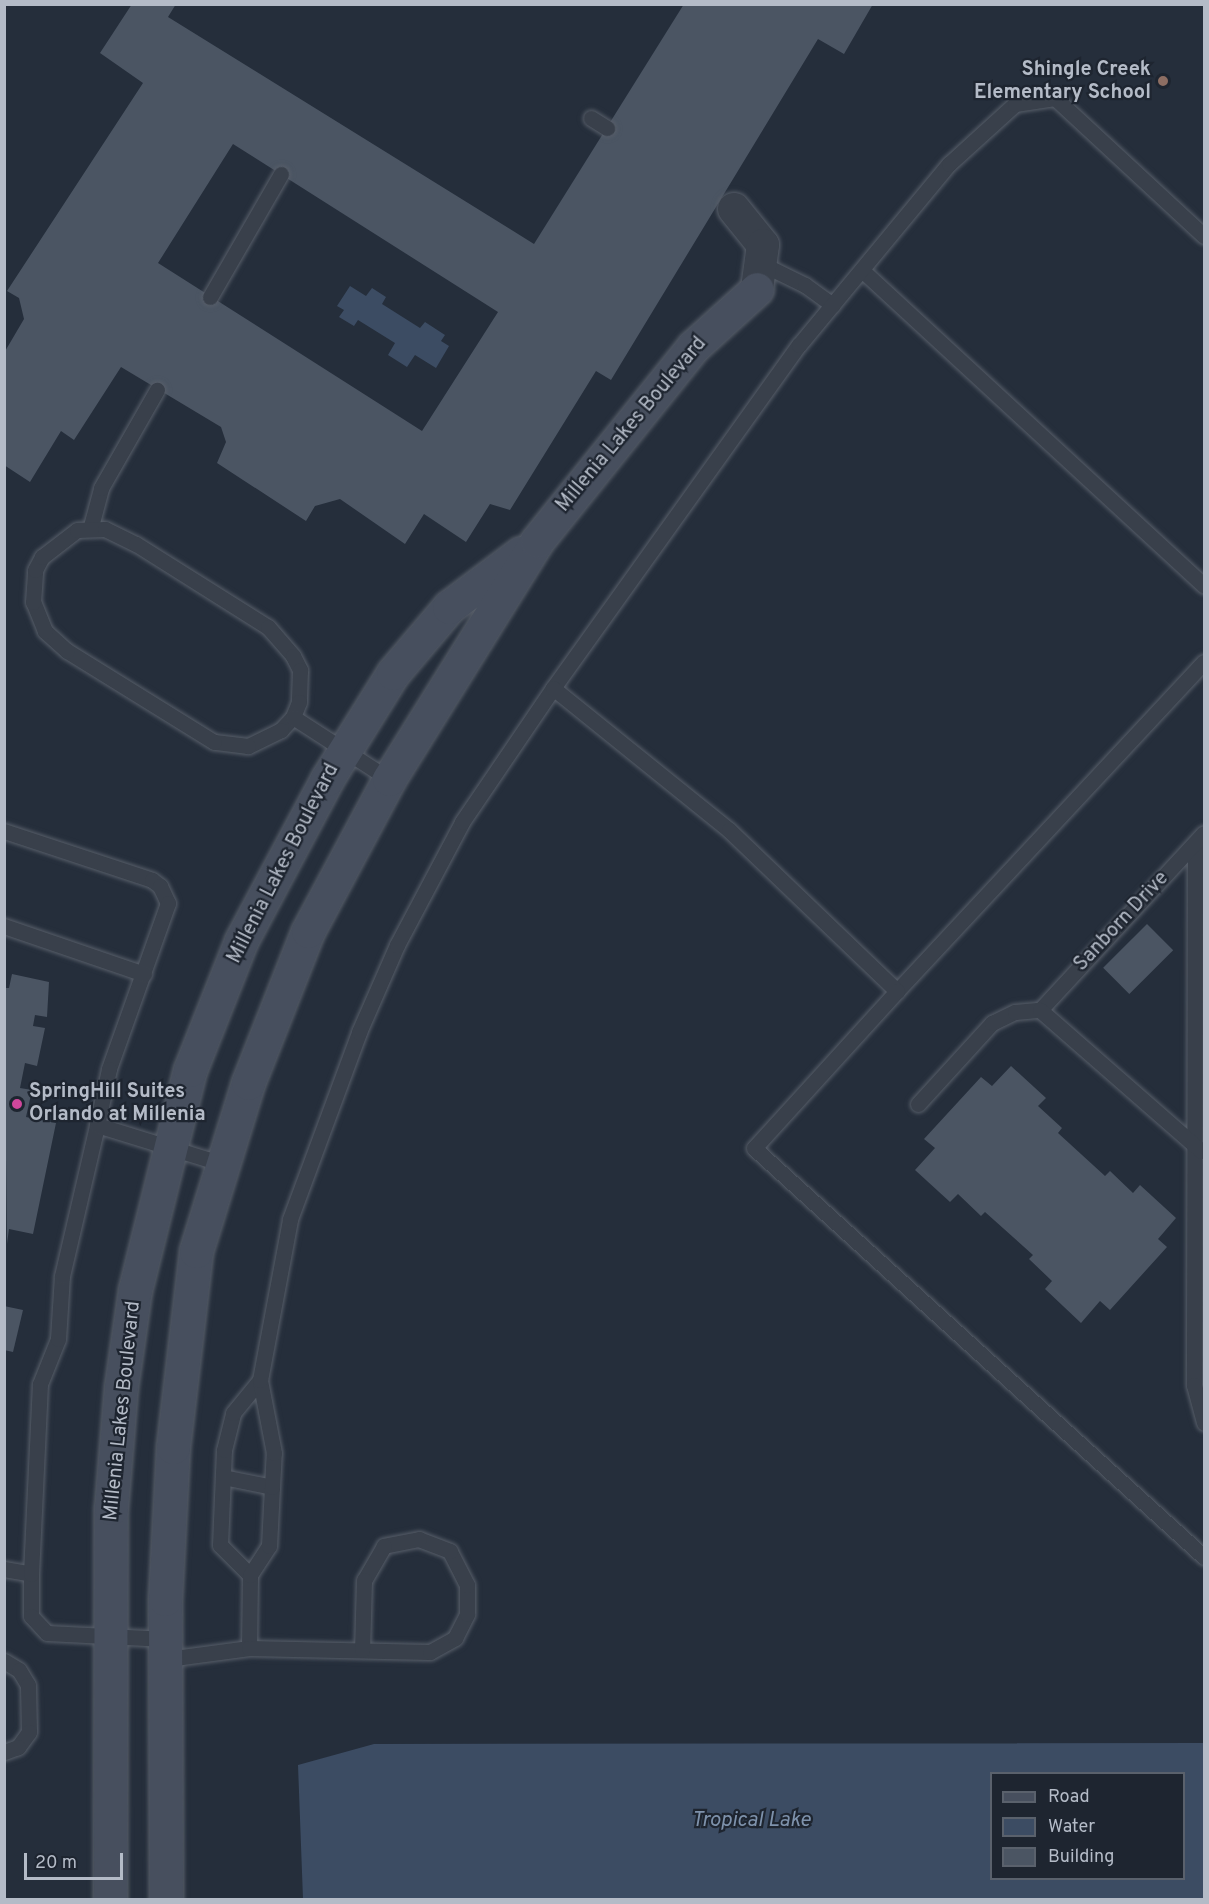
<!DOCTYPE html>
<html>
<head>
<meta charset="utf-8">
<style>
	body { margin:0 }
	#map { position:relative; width:1209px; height:1904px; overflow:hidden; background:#252e3b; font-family:Overpass,sans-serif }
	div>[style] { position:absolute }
	.water>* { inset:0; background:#3c4c63 }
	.building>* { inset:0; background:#4b5563; transform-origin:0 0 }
	.roads { filter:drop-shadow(0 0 2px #575e69) drop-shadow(0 0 2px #575e69) }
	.lane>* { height:15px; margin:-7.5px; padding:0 7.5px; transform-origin:7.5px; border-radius:7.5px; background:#39404b }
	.street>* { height:32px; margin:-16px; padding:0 16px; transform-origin:16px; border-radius:16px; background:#39404b }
	.secondary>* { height:33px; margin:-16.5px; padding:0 16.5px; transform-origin:16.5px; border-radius:16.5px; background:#474f5e }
	.dots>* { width:16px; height:16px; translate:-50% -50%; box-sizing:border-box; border:3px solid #1e2530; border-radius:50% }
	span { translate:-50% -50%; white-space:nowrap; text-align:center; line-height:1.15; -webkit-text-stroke:4.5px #1e2530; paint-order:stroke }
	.poi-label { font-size:20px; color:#b4bbc7; font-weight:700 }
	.right { translate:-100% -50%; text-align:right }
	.left { translate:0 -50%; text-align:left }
	.street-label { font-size:20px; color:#b4bbc7 }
	.water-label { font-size:21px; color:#7e92ac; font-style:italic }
	.frame { position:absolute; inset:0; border:6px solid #b4bbc7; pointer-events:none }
	.legend { position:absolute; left:990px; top:1772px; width:195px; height:108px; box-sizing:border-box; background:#1e2530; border:2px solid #5a616c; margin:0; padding:8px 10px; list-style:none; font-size:18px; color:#b4bbc7 }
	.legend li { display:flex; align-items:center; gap:12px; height:30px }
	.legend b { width:30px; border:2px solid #5a616c }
	.scale { position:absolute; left:24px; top:1853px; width:99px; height:27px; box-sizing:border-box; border:3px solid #b4bbc7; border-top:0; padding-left:8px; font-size:18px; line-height:21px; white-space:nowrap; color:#b4bbc7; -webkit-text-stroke:4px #1e2530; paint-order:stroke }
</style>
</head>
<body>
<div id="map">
	<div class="water">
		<i style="clip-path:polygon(350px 286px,366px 296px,372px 288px,386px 297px,382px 304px,420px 328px,425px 322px,445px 335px,441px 341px,449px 346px,436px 368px,415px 355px,407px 367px,388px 355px,395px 343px,358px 320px,354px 326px,339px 317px,344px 310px,337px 306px)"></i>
		<i style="clip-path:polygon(evenodd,1204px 1743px,1204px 1899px,303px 1899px,298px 1765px,374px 1744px,1204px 1743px,992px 1774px,1184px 1774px,1184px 1878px,992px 1878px,992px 1774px)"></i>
	</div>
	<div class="building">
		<i style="clip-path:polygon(evenodd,132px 4px,176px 4px,168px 17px,534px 244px,684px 4px,873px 4px,844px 54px,818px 39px,611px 380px,596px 371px,510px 510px,490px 504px,466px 542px,424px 514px,405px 544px,340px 499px,315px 506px,306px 521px,217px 463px,226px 442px,221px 427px,121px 367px,74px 440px,61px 431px,30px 482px,4px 465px,4px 353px,24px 319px,19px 298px,7px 291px,143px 83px,100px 53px,132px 4px,233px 144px,498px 312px,422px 431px,158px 263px,233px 144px)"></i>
		<i style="left:1147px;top:924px;width:37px;height:62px;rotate:45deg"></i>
		<i style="clip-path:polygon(12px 974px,49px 982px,47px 1017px,35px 1015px,33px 1026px,45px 1028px,37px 1066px,25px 1063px,20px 1088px,32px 1090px,26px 1117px,56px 1123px,33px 1234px,9px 1229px,7px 1244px,4px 988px,9px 988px)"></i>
		<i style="clip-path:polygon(1011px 1066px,1046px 1098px,1038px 1106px,1062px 1128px,1058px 1133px,1105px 1176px,1110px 1171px,1133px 1193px,1140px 1185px,1176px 1218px,1158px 1239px,1167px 1247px,1110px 1310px,1100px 1301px,1081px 1323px,1045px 1289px,1052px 1281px,1029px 1259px,1033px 1255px,985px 1212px,981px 1216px,958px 1194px,950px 1202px,915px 1170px,935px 1148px,924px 1139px,981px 1077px,992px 1086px)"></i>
		<i style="clip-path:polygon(4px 1306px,23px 1310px,13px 1352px,4px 1350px)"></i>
	</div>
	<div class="roads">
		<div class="lane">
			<i style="left:591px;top:118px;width:19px;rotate:32deg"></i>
			<i style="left:760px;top:263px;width:50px;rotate:26.1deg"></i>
			<i style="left:805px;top:285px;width:34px;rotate:36deg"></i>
			<i style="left:863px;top:271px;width:464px;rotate:42.7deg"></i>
			<i style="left:210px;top:297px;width:142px;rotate:-60deg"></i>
			<i style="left:91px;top:526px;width:39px;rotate:-75deg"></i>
			<i style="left:101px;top:488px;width:113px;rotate:-60.3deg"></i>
			<i style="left:553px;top:688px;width:422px;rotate:-54.4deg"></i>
			<i style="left:799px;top:345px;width:235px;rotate:-50.4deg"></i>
			<i style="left:949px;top:164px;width:89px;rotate:-42.3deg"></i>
			<i style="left:1015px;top:104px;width:40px;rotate:-8.5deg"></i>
			<i style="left:1055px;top:98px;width:203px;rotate:42.8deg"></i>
			<i style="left:293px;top:717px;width:18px;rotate:133deg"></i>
			<i style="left:281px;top:730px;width:37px;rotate:154deg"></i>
			<i style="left:248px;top:746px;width:34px;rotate:-173deg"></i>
			<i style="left:214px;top:742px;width:173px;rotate:-148.2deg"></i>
			<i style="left:67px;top:651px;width:30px;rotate:-138deg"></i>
			<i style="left:45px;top:631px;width:31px;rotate:-112deg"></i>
			<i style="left:33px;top:602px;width:32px;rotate:-86deg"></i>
			<i style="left:35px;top:570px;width:15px;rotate:-62deg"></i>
			<i style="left:42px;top:557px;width:44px;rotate:-37.6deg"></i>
			<i style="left:77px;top:530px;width:28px;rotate:-2deg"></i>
			<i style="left:105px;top:529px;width:34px;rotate:26deg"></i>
			<i style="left:136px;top:544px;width:156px;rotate:32.2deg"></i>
			<i style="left:268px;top:627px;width:38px;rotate:49deg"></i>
			<i style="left:293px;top:656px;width:16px;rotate:63deg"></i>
			<i style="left:300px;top:670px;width:32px;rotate:92deg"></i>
			<i style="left:299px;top:702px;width:16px;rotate:112deg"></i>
			<i style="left:293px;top:717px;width:114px;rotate:32.9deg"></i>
			<i style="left:4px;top:831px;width:156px;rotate:18.3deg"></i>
			<i style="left:152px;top:880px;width:10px;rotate:37deg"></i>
			<i style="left:160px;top:886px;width:19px;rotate:65deg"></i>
			<i style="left:168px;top:903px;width:176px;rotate:109.6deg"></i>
			<i style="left:109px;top:1069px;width:57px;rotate:102.1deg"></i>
			<i style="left:1195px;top:844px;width:541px;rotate:90.11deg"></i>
			<i style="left:1194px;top:1385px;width:39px;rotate:75deg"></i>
			<i style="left:4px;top:926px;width:148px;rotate:18.9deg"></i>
			<i style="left:897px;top:991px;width:450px;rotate:-47deg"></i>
			<i style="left:1040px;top:1010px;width:241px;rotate:-47.2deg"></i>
			<i style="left:918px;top:1104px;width:110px;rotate:-47.6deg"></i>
			<i style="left:992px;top:1023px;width:25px;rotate:-26deg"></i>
			<i style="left:1015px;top:1012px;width:25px;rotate:-5deg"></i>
			<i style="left:1040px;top:1010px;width:214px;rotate:41.2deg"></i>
			<i style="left:223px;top:1477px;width:50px;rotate:11.5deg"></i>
			<i style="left:4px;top:1569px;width:27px;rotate:10deg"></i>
			<i style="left:31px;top:1574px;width:42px;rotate:90deg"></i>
			<i style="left:31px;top:1616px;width:23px;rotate:47deg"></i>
			<i style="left:47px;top:1633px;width:119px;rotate:2.9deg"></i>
			<i style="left:31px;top:1574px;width:190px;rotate:-87.3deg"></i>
			<i style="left:40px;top:1384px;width:48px;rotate:-68.2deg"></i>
			<i style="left:58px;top:1339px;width:63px;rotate:-86.4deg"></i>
			<i style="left:62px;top:1276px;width:155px;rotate:-76.9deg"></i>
			<i style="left:97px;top:1125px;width:129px;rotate:17.2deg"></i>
			<i style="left:250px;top:1575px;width:42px;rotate:-135deg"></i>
			<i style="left:220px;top:1545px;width:95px;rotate:-87.6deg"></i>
			<i style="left:224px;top:1450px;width:38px;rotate:-76deg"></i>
			<i style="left:233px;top:1413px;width:43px;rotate:-50.7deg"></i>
			<i style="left:249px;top:1648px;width:73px;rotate:-89.2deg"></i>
			<i style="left:250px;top:1575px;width:35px;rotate:-57deg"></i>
			<i style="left:269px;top:1546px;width:59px;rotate:-87.1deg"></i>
			<i style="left:272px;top:1487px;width:34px;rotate:-87deg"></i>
			<i style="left:274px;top:1453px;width:74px;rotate:-100.9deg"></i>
			<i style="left:260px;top:1380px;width:164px;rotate:-79.4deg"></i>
			<i style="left:290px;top:1219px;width:199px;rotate:-69.7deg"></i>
			<i style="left:359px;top:1032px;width:95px;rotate:-66.4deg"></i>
			<i style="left:397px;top:945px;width:139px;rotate:-62.1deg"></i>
			<i style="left:462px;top:822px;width:162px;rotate:-55.8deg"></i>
			<i style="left:553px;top:688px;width:226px;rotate:38.9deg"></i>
			<i style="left:729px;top:830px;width:233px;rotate:43.8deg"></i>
			<i style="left:897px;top:991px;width:212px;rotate:132.3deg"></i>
			<i style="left:754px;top:1148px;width:608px;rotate:42.27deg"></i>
			<i style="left:167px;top:1659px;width:83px;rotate:-7.6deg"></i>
			<i style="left:249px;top:1648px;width:181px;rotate:1.3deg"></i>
			<i style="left:430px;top:1652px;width:29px;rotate:-29deg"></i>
			<i style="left:455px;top:1638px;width:27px;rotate:-63deg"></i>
			<i style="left:467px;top:1614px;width:29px;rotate:-90deg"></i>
			<i style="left:467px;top:1585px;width:38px;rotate:-117deg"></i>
			<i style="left:450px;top:1551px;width:33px;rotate:-159deg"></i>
			<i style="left:419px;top:1539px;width:36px;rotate:169deg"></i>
			<i style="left:384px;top:1546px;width:39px;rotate:120deg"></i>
			<i style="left:364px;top:1580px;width:70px;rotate:91.6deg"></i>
			<i style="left:4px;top:1661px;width:17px;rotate:31deg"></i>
			<i style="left:19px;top:1670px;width:17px;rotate:59deg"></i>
			<i style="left:28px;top:1685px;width:47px;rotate:88.8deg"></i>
			<i style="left:29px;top:1732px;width:19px;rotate:126deg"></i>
			<i style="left:18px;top:1747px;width:15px;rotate:160deg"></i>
		</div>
		<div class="street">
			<i style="left:734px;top:209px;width:46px;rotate:51.1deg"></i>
			<i style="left:763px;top:245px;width:44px;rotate:97.8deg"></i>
		</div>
		<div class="secondary">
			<i style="left:110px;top:1900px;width:392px;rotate:-89.9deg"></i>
			<i style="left:111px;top:1508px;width:121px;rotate:-85.3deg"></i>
			<i style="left:121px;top:1387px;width:98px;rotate:-81.8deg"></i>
			<i style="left:135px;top:1290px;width:227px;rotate:-76deg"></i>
			<i style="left:190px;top:1070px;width:139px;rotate:-68.4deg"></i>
			<i style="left:241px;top:941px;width:183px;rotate:-62deg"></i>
			<i style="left:327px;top:779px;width:125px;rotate:-58.1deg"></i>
			<i style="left:393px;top:673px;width:87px;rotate:-49.7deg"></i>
			<i style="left:449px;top:607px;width:90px;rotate:-36.9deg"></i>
			<i style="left:166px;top:1900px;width:301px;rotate:-90.2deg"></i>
			<i style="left:165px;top:1599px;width:152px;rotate:-87deg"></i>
			<i style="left:173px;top:1447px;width:197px;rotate:-83.3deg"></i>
			<i style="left:196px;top:1251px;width:176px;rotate:-72.8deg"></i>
			<i style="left:248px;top:1083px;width:163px;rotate:-68.5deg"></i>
			<i style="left:308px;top:931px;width:172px;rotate:-61.9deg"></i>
			<i style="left:389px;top:779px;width:280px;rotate:-58.1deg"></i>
			<i style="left:537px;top:541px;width:249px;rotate:-51.2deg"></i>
			<i style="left:693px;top:347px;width:86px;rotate:-42.2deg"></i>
		</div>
	</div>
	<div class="dots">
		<i style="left:1163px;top:81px;background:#8d6e63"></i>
		<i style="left:17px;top:1104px;background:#d1479c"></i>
	</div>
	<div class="poi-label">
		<span class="right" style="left:1151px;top:82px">Shingle Creek<br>Elementary School</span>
		<span class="left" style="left:29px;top:1104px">SpringHill Suites<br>Orlando at Millenia</span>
	</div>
	<div class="street-label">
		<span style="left:632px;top:425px;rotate:-50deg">Millenia Lakes Boulevard</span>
		<span style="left:284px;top:864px;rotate:-63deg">Millenia Lakes Boulevard</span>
		<span style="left:1122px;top:922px;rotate:-47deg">Sanborn Drive</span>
		<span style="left:123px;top:1411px;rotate:-84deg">Millenia Lakes Boulevard</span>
	</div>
	<div class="water-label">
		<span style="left:751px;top:1821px">Tropical Lake</span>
	</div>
	<div class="frame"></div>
	<ul class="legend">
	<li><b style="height:8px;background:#474f5e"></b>Road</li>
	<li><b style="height:16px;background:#3c4c63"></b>Water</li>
	<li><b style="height:16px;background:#4b5563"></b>Building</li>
	</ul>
	<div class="scale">20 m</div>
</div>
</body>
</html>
